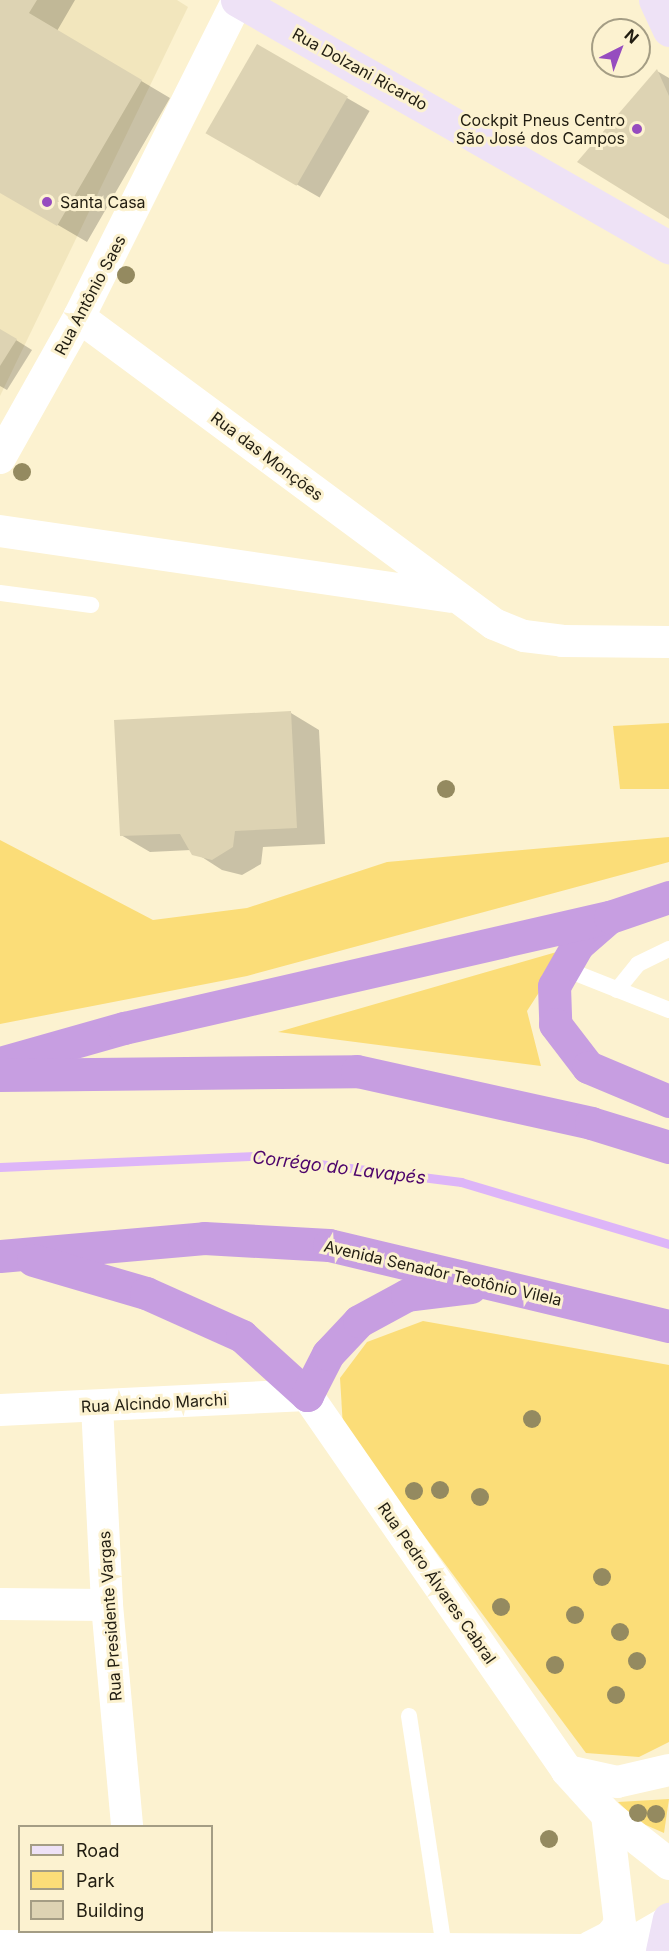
<!DOCTYPE html>
<html>
<head>
<meta charset="utf-8">
<style>
	body { margin:0 }
	#map { position:relative; width:669px; height:1951px; overflow:hidden; background:#fcf2d0; font-family:Inter,sans-serif }
	div>[style] { position:absolute }
	.built>* { inset:0; background:#f2e6bd }
	.green>* { inset:0; background:#fbdd78 }
	.shadow>* { inset:0; background:#0003; transform-origin:0 0 }
	.stream>* { height:9px; margin:-4.5px; padding:0 4.5px; transform-origin:4.5px; border-radius:4.5px; background:#ddb5f8 }
	.building>* { inset:0; background:#ddd3b3; transform-origin:0 0 }
	.lane>* { height:16px; margin:-8px; padding:0 8px; transform-origin:8px; border-radius:8px; background:#fff }
	.street>* { height:32px; margin:-16px; padding:0 16px; transform-origin:16px; border-radius:16px; background:#fff }
	.secondary>* { height:33px; margin:-16.5px; padding:0 16.5px; transform-origin:16.5px; border-radius:16.5px; background:#eee2f6 }
	.highway>* { height:33px; margin:-16.5px; padding:0 16.5px; transform-origin:16.5px; border-radius:16.5px; background:#c79ee1 }
	.trees>* { width:18px; height:18px; margin:-9px; border-radius:50%; background:#948a60 }
	.dots>* { width:16px; height:16px; translate:-50% -50%; box-sizing:border-box; border:3px solid #fcf2d0; border-radius:50% }
	span { translate:-50% -50%; white-space:nowrap; text-align:center; line-height:1.15; -webkit-text-stroke:6px #fcf2d0; paint-order:stroke }
	.street-label { font-size:16px; color:#211d11 }
	.poi-label { font-size:16px; color:#211d11 }
	.right { translate:-100% -50%; text-align:right }
	.left { translate:0 -50%; text-align:left }
	.water-label { font-size:18px; color:#4d046b; font-style:italic }
	.legend { position:absolute; left:18px; top:1825px; width:195px; height:108px; box-sizing:border-box; background:#fcf2d0; border:2px solid #a49d84; margin:0; padding:8px 10px; list-style:none; font-size:18px; color:#211d11 }
	.legend li { display:flex; align-items:center; gap:12px; height:30px }
	.legend b { width:30px; border:2px solid #a49d84 }
	.north { position:absolute; left:591px; top:18px; width:60px; height:60px; box-sizing:border-box; background:#fcf2d0; border:2px solid #a49d84; border-radius:50%; rotate:42deg; font-size:16px; font-weight:700; line-height:24px; text-align:center; color:#211d11 }
	.north::after { content:''; display:block; margin:auto; width:21px; height:27px; background:#964cbf; clip-path:polygon(50% 0,100% 100%,50% 72%,0 100%) }
</style>
</head>
<body>
<div id="map">
	<div class="built">
		<i style="clip-path:polygon(0 0,177px 0,188px 7px,0 396px)"></i>
	</div>
	<div class="green">
		<i style="clip-path:polygon(669px 723px,669px 789px,620px 789px,613px 726px)"></i>
		<i style="clip-path:polygon(669px 837px,669px 862px,247px 976px,0 1024px,0 840px,153px 920px,247px 908px,387px 862px)"></i>
		<i style="clip-path:polygon(567px 949px,527px 1011px,541px 1066px,278px 1032px)"></i>
		<i style="clip-path:polygon(423px 1321px,669px 1365px,669px 1742px,639px 1757px,586px 1753px,343px 1427px,340px 1378px,367px 1342px)"></i>
		<i style="clip-path:polygon(669px 1799px,664px 1833px,639px 1822px,618px 1802px)"></i>
	</div>
	<div class="shadow">
		<i style="clip-path:polygon(0 0,75px 0,57px 31px,170px 98px,87px 242px,0 191px)"></i>
		<i style="left:257px;top:46px;width:130px;height:100px;rotate:30deg"></i>
		<i style="clip-path:polygon(657px 71px,669px 78px,669px 217px)"></i>
		<i style="clip-path:polygon(0 330px,32px 350px,7px 390px,0 386px)"></i>
		<i style="clip-path:polygon(291px 713px,319px 730px,325px 844px,263px 847px,261px 864px,242px 875px,222px 870px,191px 850px,150px 852px,121px 835px)"></i>
	</div>
	<div class="stream">
		<i style="left:0;top:1167px;width:255px;rotate:-2.5deg"></i>
		<i style="left:255px;top:1156px;width:208px;rotate:7.2deg"></i>
		<i style="left:461px;top:1182px;width:217px;rotate:16.6deg"></i>
	</div>
	<div class="building">
		<i style="clip-path:polygon(0 0,37px 0,29px 13px,142px 80px,57px 226px,0 193px)"></i>
		<i style="left:257px;top:44px;width:105px;height:103px;rotate:30deg"></i>
		<i style="clip-path:polygon(657px 69px,669px 96px,669px 219px,577px 162px)"></i>
		<i style="clip-path:polygon(0 329px,17px 339px,0 366px)"></i>
		<i style="clip-path:polygon(291px 711px,297px 828px,235px 831px,233px 847px,212px 860px,192px 855px,180px 834px,120px 836px,114px 720px)"></i>
	</div>
	<div class="lane">
		<i style="left:0;top:593px;width:92px;rotate:7.5deg"></i>
		<i style="left:563px;top:968px;width:114px;rotate:21.6deg"></i>
		<i style="left:617px;top:990px;width:33px;rotate:-51deg"></i>
		<i style="left:638px;top:964px;width:34px;rotate:-26deg"></i>
		<i style="left:409px;top:1716px;width:234px;rotate:81.4deg"></i>
	</div>
	<div class="street">
		<i style="left:79px;top:317px;width:516px;rotate:36.49deg"></i>
		<i style="left:494px;top:624px;width:32px;rotate:22deg"></i>
		<i style="left:524px;top:636px;width:38px;rotate:7deg"></i>
		<i style="left:562px;top:641px;width:107px;rotate:0.5deg"></i>
		<i style="left:0;top:458px;width:162px;rotate:-60.7deg"></i>
		<i style="left:79px;top:317px;width:355px;rotate:-63.4deg"></i>
		<i style="left:0;top:531px;width:455px;rotate:8.3deg"></i>
		<i style="left:97px;top:1406px;width:199px;rotate:87.1deg"></i>
		<i style="left:107px;top:1605px;width:222px;rotate:84.8deg"></i>
		<i style="left:0;top:1410px;width:307px;rotate:-2.8deg"></i>
		<i style="left:307px;top:1395px;width:457px;rotate:55.3deg"></i>
		<i style="left:567px;top:1771px;width:59px;rotate:47.7deg"></i>
		<i style="left:607px;top:1815px;width:79px;rotate:38.3deg"></i>
		<i style="left:0;top:1604px;width:107px;rotate:0.5deg"></i>
		<i style="left:567px;top:1771px;width:51px;rotate:12.4deg"></i>
		<i style="left:617px;top:1782px;width:53px;rotate:-13deg"></i>
		<i style="left:0;top:1946px;width:584px;rotate:0.39deg"></i>
		<i style="left:584px;top:1950px;width:55px;rotate:-11.5deg"></i>
		<i style="left:638px;top:1939px;width:36px;rotate:-30deg"></i>
		<i style="left:590px;top:1947px;width:22px;rotate:-27deg"></i>
		<i style="left:610px;top:1937px;width:16px;rotate:-52deg"></i>
		<i style="left:620px;top:1924px;width:110px;rotate:-96.8deg"></i>
	</div>
	<div class="secondary">
		<i style="left:237px;top:0;width:498px;rotate:29.8deg"></i>
		<i style="left:655px;top:0;width:33px;rotate:65deg"></i>
		<i style="left:662px;top:1951px;width:33px;rotate:-78deg"></i>
	</div>
	<div class="highway">
		<i style="left:607px;top:919px;width:38px;rotate:139deg"></i>
		<i style="left:578px;top:944px;width:48px;rotate:119.7deg"></i>
		<i style="left:554px;top:986px;width:38px;rotate:88deg"></i>
		<i style="left:555px;top:1024px;width:54px;rotate:52.5deg"></i>
		<i style="left:588px;top:1067px;width:88px;rotate:22.8deg"></i>
		<i style="left:0;top:1063px;width:129px;rotate:-15.8deg"></i>
		<i style="left:124px;top:1028px;width:499px;rotate:-12.9deg"></i>
		<i style="left:610px;top:917px;width:62px;rotate:-18.7deg"></i>
		<i style="left:0;top:1075px;width:357px;rotate:-0.6deg"></i>
		<i style="left:357px;top:1071px;width:240px;rotate:12.5deg"></i>
		<i style="left:591px;top:1123px;width:82px;rotate:17.1deg"></i>
		<i style="left:0;top:1256px;width:205px;rotate:-5deg"></i>
		<i style="left:204px;top:1238px;width:125px;rotate:3.2deg"></i>
		<i style="left:329px;top:1245px;width:350px;rotate:13.4deg"></i>
		<i style="left:33px;top:1260px;width:118px;rotate:16.3deg"></i>
		<i style="left:146px;top:1293px;width:105px;rotate:24.1deg"></i>
		<i style="left:242px;top:1336px;width:88px;rotate:42.2deg"></i>
		<i style="left:307px;top:1395px;width:46px;rotate:-62.9deg"></i>
		<i style="left:328px;top:1354px;width:45px;rotate:-46.8deg"></i>
		<i style="left:359px;top:1321px;width:55px;rotate:-28.4deg"></i>
		<i style="left:407px;top:1295px;width:64px;rotate:-7.1deg"></i>
	</div>
	<div class="trees">
		<i style="left:126px;top:275px"></i>
		<i style="left:22px;top:472px"></i>
		<i style="left:446px;top:789px"></i>
		<i style="left:532px;top:1419px"></i>
		<i style="left:440px;top:1490px"></i>
		<i style="left:414px;top:1491px"></i>
		<i style="left:480px;top:1497px"></i>
		<i style="left:602px;top:1577px"></i>
		<i style="left:501px;top:1607px"></i>
		<i style="left:575px;top:1615px"></i>
		<i style="left:620px;top:1632px"></i>
		<i style="left:637px;top:1661px"></i>
		<i style="left:555px;top:1665px"></i>
		<i style="left:616px;top:1695px"></i>
		<i style="left:638px;top:1813px"></i>
		<i style="left:656px;top:1814px"></i>
		<i style="left:549px;top:1839px"></i>
	</div>
	<div class="dots">
		<i style="left:637px;top:129px;background:#964cbf"></i>
		<i style="left:47px;top:202px;background:#964cbf"></i>
	</div>
	<div class="street-label">
		<span style="left:360px;top:69px;rotate:29deg">Rua Dolzani Ricardo</span>
		<span style="left:90px;top:295px;rotate:-62deg">Rua Antônio Saes</span>
		<span style="left:267px;top:456px;rotate:37deg">Rua das Monções</span>
		<span style="left:443px;top:1273px;rotate:13deg">Avenida Senador Teotônio Vilela</span>
		<span style="left:154px;top:1403px;rotate:-3deg">Rua Alcindo Marchi</span>
		<span style="left:437px;top:1583px;rotate:55deg">Rua Pedro Álvares Cabral</span>
		<span style="left:110px;top:1616px;rotate:-94deg">Rua Presidente Vargas</span>
	</div>
	<div class="poi-label">
		<span class="right" style="left:625px;top:129px">Cockpit Pneus Centro<br>São José dos Campos</span>
		<span class="left" style="left:60px;top:202px">Santa Casa</span>
	</div>
	<div class="water-label">
		<span style="left:339px;top:1168px;rotate:7deg">Corrégo do Lavapés</span>
	</div>
	<ul class="legend">
	<li><b style="height:8px;background:#eee2f6"></b>Road</li>
	<li><b style="height:16px;background:#fbdd78"></b>Park</li>
	<li><b style="height:16px;background:#ddd3b3"></b>Building</li>
	</ul>
	<div class="north">N</div>
</div>
</body>
</html>
